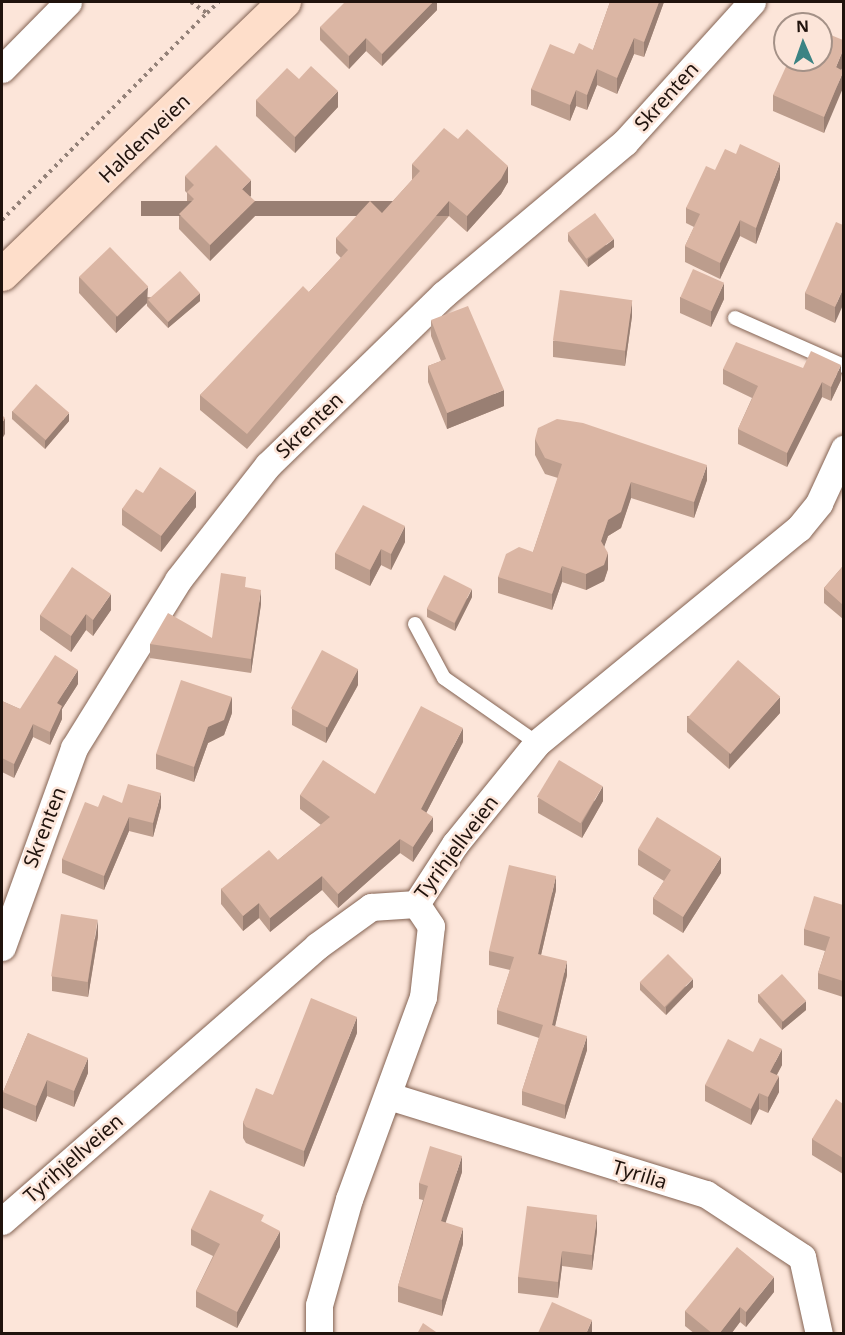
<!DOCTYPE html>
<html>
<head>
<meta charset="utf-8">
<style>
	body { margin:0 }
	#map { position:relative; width:845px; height:1335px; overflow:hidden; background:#fce5d9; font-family:"Noto Sans",sans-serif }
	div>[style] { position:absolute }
	.path>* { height:4px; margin-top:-2px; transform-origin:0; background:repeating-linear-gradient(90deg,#938178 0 3px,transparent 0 7.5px) }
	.roads { filter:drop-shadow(0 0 2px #846353) drop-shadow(0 0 2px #846353) }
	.service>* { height:14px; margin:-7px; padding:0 7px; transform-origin:7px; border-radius:7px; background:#fff }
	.minor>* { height:27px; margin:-13.5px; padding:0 13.5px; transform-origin:13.5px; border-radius:13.5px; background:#fff }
	.primary>* { height:33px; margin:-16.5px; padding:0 16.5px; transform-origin:16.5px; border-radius:16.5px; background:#fedeca }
	.wall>* { inset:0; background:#bc9d8d }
	.shaded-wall>* { inset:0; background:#997f73; transform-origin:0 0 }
	.building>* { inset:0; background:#dbb6a4; transform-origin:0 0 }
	span { translate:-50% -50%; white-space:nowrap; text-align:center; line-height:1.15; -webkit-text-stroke:5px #fce5d9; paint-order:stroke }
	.street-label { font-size:20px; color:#20130d }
	.frame { position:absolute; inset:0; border:3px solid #20130d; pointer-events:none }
	.north { position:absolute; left:773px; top:12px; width:60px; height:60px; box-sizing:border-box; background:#fce5d9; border:2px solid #a49187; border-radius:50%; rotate:358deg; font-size:16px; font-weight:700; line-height:24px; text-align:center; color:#20130d }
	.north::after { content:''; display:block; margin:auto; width:21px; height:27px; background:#3b8383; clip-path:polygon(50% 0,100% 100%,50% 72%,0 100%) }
</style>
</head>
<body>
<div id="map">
	<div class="path">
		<i style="left:191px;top:2px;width:19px;rotate:35deg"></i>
		<i style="left:207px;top:13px;width:16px;rotate:-43deg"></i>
		<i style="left:2px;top:220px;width:291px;rotate:-45.3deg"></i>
	</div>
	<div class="roads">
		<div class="service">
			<i style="left:735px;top:318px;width:119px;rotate:23.8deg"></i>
			<i style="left:415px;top:624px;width:61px;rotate:61.8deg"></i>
			<i style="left:444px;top:678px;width:113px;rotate:35deg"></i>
		</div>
		<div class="minor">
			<i style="left:2px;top:69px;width:94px;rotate:-45.4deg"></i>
			<i style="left:416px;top:904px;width:72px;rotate:-57deg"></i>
			<i style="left:455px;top:844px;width:130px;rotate:-50.9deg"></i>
			<i style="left:537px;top:743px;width:339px;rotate:-39.4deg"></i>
			<i style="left:799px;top:528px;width:32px;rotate:-51deg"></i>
			<i style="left:819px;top:503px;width:60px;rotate:-65.2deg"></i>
			<i style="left:2px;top:947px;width:212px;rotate:-70.1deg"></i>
			<i style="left:74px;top:748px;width:198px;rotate:-58.2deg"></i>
			<i style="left:178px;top:580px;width:146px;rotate:-52deg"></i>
			<i style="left:268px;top:465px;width:245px;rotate:-44.2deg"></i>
			<i style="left:444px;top:294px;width:236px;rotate:-40deg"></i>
			<i style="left:625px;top:142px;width:189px;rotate:-47.8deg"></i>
			<i style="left:389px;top:1096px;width:332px;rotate:17.2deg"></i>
			<i style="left:706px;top:1194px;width:115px;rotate:33.3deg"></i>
			<i style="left:802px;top:1257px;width:79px;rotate:77.6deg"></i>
			<i style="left:2px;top:1221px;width:418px;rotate:-41.1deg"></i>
			<i style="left:317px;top:946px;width:67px;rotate:-35.8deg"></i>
			<i style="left:371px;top:907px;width:45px;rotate:-3.8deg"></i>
			<i style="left:319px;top:1334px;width:29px;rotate:-90deg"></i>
			<i style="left:319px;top:1305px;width:110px;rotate:-74.2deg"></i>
			<i style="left:349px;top:1199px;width:215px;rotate:-69.9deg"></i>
			<i style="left:423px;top:997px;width:71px;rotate:-83.6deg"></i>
			<i style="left:431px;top:926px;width:27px;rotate:-124deg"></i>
		</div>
		<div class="primary">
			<i style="left:2px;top:274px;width:392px;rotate:-44deg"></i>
		</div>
	</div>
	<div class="wall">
		<i style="clip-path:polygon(437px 2px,437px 10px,382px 66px,366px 51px,349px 69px,320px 40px,320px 27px)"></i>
		<i style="clip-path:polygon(610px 2px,664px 2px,644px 57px,634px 54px,617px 94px,597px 85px,587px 110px,576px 106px,570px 121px,531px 105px,531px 89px,574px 54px,593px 50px)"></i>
		<i style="clip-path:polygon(842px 70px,824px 133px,773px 111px,773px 95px)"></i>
		<i style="clip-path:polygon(299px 79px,338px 107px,295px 153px,256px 116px,256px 100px)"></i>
		<i style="clip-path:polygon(412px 164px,508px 182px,501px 194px,467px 232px,449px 216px,247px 449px,200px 410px,200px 395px,309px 292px,341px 258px,336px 253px,336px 238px,382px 213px,412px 180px)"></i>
		<i style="clip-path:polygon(715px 170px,780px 179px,756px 244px,740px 236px,720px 279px,685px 262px,685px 246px,694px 227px,686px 223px,686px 208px)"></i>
		<i style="clip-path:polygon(185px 176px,251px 196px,250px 196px,255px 216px,210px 261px,179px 229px,179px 214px,187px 206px,187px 193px,185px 191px)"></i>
		<i style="clip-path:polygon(843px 225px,835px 323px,805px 309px,805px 293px)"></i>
		<i style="clip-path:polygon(568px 233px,614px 247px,588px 267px,568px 241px)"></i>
		<i style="clip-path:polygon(79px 277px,148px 297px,200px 301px,168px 328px,147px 306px,147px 303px,116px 333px,79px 293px)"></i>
		<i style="clip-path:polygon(680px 297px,724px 299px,711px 327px,680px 313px)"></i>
		<i style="clip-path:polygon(632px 316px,625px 366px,553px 357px,553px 341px)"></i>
		<i style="clip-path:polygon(431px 320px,504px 406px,447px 429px,428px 382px,428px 366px,441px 361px,431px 336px)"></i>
		<i style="clip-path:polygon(803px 368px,841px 380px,831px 401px,822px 397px,787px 467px,738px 444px,738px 429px,752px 398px,723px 384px,723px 369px)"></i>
		<i style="clip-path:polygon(12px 411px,69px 421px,45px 449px,12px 419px)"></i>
		<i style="clip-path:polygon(535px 439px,707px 480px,694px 518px,631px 498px,621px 528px,608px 536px,604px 546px,608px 569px,604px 581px,586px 590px,562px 582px,552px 610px,498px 593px,498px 577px,533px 552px,558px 478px,545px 474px,535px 455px)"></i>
		<i style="clip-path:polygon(143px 493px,196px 507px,161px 552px,122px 525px,122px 509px)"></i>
		<i style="clip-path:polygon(405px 542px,391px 570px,381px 565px,370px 586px,335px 569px,335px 553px)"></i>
		<i style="clip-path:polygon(843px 566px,843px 619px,824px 603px,824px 588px)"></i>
		<i style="clip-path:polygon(246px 588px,261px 604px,251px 673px,150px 658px,150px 644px,212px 638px)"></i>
		<i style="clip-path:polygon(472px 597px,455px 631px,427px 617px,427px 609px)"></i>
		<i style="clip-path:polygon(111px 610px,93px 636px,86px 630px,71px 652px,40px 630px,40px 615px)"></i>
		<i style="clip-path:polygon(78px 684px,62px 709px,62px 719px,50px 745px,33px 737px,14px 778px,2px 772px,2px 701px,20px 709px)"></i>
		<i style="clip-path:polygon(358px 685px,326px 743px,292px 725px,292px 709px)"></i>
		<i style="clip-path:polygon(232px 713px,224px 735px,208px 743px,194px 782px,156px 769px,156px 754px)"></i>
		<i style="clip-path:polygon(780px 713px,729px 769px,687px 732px,687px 716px)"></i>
		<i style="clip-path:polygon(463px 742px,426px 813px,433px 831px,413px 862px,400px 853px,338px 908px,322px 890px,270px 932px,259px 918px,243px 931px,221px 904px,221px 889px,278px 860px,321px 825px,300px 809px,300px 795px,375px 794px)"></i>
		<i style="clip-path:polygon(538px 798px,603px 801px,582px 838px,538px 813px)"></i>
		<i style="clip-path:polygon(122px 803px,161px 807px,153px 837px,129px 831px,104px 890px,62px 873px,62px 859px)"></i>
		<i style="clip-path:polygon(638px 849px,721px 873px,683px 933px,653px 914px,653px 898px,664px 881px,638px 865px)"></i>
		<i style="clip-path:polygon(556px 890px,541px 955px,567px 975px,555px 1026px,587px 1050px,565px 1119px,522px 1105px,522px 1091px,539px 1038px,497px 1024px,497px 1010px,510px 970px,489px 965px,489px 951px)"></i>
		<i style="clip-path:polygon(843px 905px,843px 997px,818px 989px,818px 973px,825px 951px,804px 945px,804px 929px)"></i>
		<i style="clip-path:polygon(98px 936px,88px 997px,52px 991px,52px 976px)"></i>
		<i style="clip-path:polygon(640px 982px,693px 987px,666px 1015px,640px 990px)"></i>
		<i style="clip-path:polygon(758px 994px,806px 1010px,782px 1030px,758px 1002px)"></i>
		<i style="clip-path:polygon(28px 1033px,88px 1073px,74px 1107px,47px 1096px,36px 1122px,3px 1108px,3px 1092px)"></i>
		<i style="clip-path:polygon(357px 1033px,304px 1167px,246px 1143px,243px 1138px,243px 1122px,273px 1095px)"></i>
		<i style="clip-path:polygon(753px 1052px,782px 1065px,777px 1075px,779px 1092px,768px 1113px,759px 1109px,751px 1125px,705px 1101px,705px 1085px)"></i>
		<i style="clip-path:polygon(843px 1104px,843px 1174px,812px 1155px,812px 1139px)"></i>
		<i style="clip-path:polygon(462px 1172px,445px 1223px,463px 1244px,442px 1316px,398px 1302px,398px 1286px,423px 1200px,419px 1199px,419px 1183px)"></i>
		<i style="clip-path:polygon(264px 1223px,280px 1247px,237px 1328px,196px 1307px,196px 1291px,213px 1256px,191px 1245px,191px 1229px)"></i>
		<i style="clip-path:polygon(597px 1231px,592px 1270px,562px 1266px,558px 1298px,518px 1293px,518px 1277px)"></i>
		<i style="clip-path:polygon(774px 1292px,746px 1327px,740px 1322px,731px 1334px,695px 1334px,685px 1326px,685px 1311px)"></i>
	</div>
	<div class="shaded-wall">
		<i style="clip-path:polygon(433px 2px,437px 2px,437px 10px,382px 66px,382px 54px)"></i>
		<i style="clip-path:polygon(659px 2px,664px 2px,644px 57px,644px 42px)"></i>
		<i style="clip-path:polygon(366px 38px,366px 51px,349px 69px,349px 56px)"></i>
		<i style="clip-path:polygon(634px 38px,634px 54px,617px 94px,617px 78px)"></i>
		<i style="clip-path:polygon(843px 50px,843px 66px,836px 83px,836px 67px)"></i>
		<i style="clip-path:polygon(597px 69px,597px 85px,587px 110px,587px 95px)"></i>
		<i style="clip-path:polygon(843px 72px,843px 88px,824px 133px,824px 117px)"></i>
		<i style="clip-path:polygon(576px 90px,576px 106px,570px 121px,570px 105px)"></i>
		<i style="clip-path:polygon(338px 91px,338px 107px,295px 153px,295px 137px)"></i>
		<i style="clip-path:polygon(780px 163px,780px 179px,756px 244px,756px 228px)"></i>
		<i style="clip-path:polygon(508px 166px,508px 182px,501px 194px,467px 232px,467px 216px)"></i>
		<i style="clip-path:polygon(251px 180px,251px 196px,242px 204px,242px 189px)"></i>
		<i style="clip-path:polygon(255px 201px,255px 216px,210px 261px,210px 245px)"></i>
		<i style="left:449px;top:201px;width:15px;height:308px;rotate:90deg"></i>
		<i style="clip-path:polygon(740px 220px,740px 236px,720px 279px,720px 263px)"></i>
		<i style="clip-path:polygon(614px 239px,614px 247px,588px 267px,588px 259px)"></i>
		<i style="clip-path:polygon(724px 283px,724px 299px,711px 327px,711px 311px)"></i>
		<i style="clip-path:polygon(148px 287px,147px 303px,116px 333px,116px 317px)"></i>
		<i style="clip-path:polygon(843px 289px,843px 305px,835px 323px,835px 307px)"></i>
		<i style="clip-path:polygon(200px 293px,200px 301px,168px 328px,168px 320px)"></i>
		<i style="clip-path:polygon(632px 300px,632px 316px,625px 366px,625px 350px)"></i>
		<i style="clip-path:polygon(841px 365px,841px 380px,831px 401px,831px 387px)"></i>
		<i style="clip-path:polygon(822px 382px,822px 397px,787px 467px,787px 453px)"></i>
		<i style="clip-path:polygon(504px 390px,504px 406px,447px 429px,447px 413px)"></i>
		<i style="clip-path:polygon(69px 413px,69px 421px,45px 449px,45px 441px)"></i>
		<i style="clip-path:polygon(5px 418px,5px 434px,2px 439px,2px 423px)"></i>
		<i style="clip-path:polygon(707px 465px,707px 480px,694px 518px,694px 502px)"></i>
		<i style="clip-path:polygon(631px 482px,631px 498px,621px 528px,608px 536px,601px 556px,601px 541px,608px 520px)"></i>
		<i style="clip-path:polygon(196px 491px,196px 507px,161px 552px,161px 536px)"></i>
		<i style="clip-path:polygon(405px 526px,405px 542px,391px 570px,391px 554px)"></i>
		<i style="clip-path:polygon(381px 549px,381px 565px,370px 586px,370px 570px)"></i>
		<i style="clip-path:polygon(608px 553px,608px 569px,604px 581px,586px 590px,586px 574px)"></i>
		<i style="clip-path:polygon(562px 566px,562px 582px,552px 610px,552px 594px)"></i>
		<i style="clip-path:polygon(472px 589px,472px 597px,455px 631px,455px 623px)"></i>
		<i style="clip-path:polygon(261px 590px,261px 604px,251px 673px,251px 659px)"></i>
		<i style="clip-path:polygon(111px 594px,111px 610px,93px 636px,93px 620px)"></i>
		<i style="clip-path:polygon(86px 614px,86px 630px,71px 652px,71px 636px)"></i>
		<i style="clip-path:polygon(358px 669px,358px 685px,326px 743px,326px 727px)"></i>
		<i style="clip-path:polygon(78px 670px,78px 684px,62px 709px,62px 719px,50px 745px,50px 732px,57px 703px)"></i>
		<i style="clip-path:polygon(232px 697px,232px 713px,224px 735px,208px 743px,194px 782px,194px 767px,208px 727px)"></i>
		<i style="clip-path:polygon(780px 697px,780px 713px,729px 769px,729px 754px)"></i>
		<i style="clip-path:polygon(33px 724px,33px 737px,14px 778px,14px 764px)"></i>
		<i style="clip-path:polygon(463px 728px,463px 742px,421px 823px,421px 809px)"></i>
		<i style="clip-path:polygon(603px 786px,603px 801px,582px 838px,582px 823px)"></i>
		<i style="clip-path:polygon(161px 793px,161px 807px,153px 837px,153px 823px)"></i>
		<i style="clip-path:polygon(129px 817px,129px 831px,104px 890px,104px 876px)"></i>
		<i style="clip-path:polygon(433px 817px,433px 831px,413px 862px,413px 847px)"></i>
		<i style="clip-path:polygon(400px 839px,400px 853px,338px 908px,338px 894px)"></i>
		<i style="clip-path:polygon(721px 857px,721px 873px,683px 933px,683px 917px)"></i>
		<i style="clip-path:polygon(322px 876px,322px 890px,270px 932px,270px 918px)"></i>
		<i style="clip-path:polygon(556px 876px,556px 890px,538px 968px,538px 954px)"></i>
		<i style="clip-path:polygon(259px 903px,259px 918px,243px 931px,243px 916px)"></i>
		<i style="clip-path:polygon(98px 920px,98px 936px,88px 997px,88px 981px)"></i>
		<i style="clip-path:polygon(567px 961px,567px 975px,552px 1039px,552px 1025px)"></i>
		<i style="clip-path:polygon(693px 979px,693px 987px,666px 1015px,666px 1007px)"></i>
		<i style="clip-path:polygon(806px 1001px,806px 1010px,782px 1030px,782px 1022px)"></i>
		<i style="clip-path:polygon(357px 1017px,357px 1033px,304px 1167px,304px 1151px)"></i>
		<i style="clip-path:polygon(587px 1036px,587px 1050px,565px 1119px,565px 1105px)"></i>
		<i style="clip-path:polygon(782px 1049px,782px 1065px,770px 1087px,770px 1072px)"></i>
		<i style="clip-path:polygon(88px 1058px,88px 1073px,74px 1107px,74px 1091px)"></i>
		<i style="clip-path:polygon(779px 1076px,779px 1092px,768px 1113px,768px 1097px)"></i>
		<i style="clip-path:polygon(47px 1080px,47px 1096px,36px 1122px,36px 1106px)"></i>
		<i style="clip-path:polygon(759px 1093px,759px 1109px,751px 1125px,751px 1109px)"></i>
		<i style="clip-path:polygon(462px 1156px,462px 1172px,441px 1237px,441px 1221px)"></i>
		<i style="clip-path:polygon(597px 1215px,597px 1231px,592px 1270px,592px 1255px)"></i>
		<i style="clip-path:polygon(463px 1228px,463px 1244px,442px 1316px,442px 1300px)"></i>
		<i style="clip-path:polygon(280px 1231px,280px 1247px,237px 1328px,237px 1312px)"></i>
		<i style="clip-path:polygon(562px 1251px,562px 1266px,558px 1298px,558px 1282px)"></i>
		<i style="clip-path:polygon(774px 1277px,774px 1292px,746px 1327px,746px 1312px)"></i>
		<i style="clip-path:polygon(740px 1307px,740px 1322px,731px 1334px,719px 1334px)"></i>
		<i style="clip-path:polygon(592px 1320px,592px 1334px,586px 1334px)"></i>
	</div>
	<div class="building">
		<i style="clip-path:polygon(345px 2px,433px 2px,382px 54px,366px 38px,349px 56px,320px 27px)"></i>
		<i style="clip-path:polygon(610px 2px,659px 2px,644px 42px,634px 38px,617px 78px,597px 69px,587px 95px,576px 90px,570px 105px,531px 89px,550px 44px,574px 54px,579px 43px,593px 50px)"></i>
		<i style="clip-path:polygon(821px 31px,843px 40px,843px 50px,836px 67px,843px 71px,843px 72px,824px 117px,773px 95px,789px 60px,821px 60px)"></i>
		<i style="clip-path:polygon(311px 66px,338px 91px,295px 137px,256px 100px,287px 68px,299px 79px)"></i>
		<i style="clip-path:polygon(444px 128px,458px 139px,467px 129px,508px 166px,501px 179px,467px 216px,449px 201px,247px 434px,200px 395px,303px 286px,309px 292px,348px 250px,336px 238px,370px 201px,382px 213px,420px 171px,412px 164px)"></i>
		<i style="clip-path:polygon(740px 144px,780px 163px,756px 228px,740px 220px,720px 263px,685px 246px,700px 214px,686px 208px,706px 166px,715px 170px,725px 149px,736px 154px)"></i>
		<i style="clip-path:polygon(216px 145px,251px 180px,242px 189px,255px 201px,210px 245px,179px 214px,194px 199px,187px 192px,194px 185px,185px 176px)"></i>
		<i style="left:595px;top:213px;width:32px;height:34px;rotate:54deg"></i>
		<i style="clip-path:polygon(836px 222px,843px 225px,843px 289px,835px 307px,805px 293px)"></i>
		<i style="left:110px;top:247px;width:55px;height:43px;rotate:46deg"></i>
		<i style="left:693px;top:269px;width:34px;height:31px;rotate:24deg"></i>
		<i style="left:180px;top:271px;width:30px;height:43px;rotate:48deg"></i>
		<i style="left:560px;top:290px;width:73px;height:51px;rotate:8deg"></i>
		<i style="clip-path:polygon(468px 306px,504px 390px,447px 413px,428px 366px,446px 359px,431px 320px)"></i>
		<i style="clip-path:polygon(736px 342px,803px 368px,811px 351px,841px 365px,831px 387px,822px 382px,787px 453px,738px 429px,758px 386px,723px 369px)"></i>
		<i style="left:36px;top:384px;width:44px;height:36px;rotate:41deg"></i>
		<i style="clip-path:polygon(2px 415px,5px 418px,2px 423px)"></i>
		<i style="clip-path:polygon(557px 419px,583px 423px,707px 465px,694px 502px,631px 482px,621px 512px,608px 520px,601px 541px,608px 553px,604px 565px,586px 574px,562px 566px,552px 594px,498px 577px,506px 554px,519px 547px,533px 552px,562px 464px,545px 458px,535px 439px,538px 428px)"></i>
		<i style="clip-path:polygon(160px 467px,196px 491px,161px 536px,122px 509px,136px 489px,143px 493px)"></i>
		<i style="clip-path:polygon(363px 505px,405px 526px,391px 554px,381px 549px,370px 570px,335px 553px)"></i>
		<i style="clip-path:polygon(843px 566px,843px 605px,824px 588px)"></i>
		<i style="clip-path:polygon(72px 567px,111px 594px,93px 620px,86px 614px,71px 636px,40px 615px)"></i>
		<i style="clip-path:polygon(221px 573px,246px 577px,245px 587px,261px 590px,251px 659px,150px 644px,168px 613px,212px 638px)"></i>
		<i style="left:444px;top:575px;width:31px;height:38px;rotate:27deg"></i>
		<i style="left:322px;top:650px;width:41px;height:66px;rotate:28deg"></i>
		<i style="clip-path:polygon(55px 655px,78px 670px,57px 703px,62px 706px,50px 732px,33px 724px,14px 764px,2px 758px,2px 701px,20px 709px)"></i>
		<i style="left:738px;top:660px;width:56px;height:76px;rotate:41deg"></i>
		<i style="clip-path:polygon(181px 680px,232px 697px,224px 720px,208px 727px,194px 767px,156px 754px)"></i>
		<i style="clip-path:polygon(421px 706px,463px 728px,421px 809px,433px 817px,413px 847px,400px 839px,338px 894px,322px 876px,270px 918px,259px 903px,243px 916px,221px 889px,269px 850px,278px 860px,330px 817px,300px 795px,323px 760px,375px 794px)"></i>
		<i style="left:559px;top:760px;width:51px;height:43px;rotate:31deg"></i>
		<i style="clip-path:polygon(128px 784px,161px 793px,153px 823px,129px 817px,104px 876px,62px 859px,85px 802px,98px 807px,103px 795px,122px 803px)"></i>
		<i style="clip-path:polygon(657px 817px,721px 857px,683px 917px,653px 898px,671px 870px,638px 849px)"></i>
		<i style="clip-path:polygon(509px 865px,556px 876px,538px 954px,567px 961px,552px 1025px,587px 1036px,565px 1105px,522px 1091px,543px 1025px,497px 1010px,514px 957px,489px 951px)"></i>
		<i style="clip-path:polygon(814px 896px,843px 905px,843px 981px,818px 973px,830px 937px,804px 929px)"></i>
		<i style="left:61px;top:914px;width:37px;height:63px;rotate:9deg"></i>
		<i style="left:668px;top:954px;width:35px;height:40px;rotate:45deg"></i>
		<i style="left:782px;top:974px;width:36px;height:31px;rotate:48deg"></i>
		<i style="clip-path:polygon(311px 998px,357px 1017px,304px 1151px,246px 1127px,243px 1122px,256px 1088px,273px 1095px)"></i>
		<i style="clip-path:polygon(28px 1033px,88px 1058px,74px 1091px,47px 1080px,36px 1106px,3px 1092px)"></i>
		<i style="clip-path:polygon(760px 1038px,782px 1049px,770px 1072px,779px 1076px,768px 1097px,759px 1093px,751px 1109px,705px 1085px,728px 1039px,753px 1052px)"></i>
		<i style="clip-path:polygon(836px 1099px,843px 1104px,843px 1158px,812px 1139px)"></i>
		<i style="clip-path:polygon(430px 1146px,462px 1156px,441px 1221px,463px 1228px,442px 1300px,398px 1286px,428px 1186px,419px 1183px)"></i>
		<i style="clip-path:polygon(210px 1190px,264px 1215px,261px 1221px,280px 1231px,237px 1312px,196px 1291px,220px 1244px,191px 1229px)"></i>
		<i style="clip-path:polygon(527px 1206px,597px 1215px,592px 1255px,562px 1251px,558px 1282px,518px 1277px)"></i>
		<i style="clip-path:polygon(737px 1247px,774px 1277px,746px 1312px,740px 1307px,719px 1334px,713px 1334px,685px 1311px)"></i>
		<i style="clip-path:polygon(552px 1302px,592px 1320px,586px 1334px,540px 1334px,538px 1333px)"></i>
		<i style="clip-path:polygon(423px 1323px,439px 1334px,417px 1334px)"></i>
	</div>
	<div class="street-label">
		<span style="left:666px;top:96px;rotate:-48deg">Skrenten</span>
		<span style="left:144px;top:138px;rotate:-44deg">Haldenveien</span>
		<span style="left:309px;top:425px;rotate:-44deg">Skrenten</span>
		<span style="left:44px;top:827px;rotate:-69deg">Skrenten</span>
		<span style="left:456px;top:847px;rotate:-53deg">Tyrihjellveien</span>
		<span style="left:73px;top:1158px;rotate:-41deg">Tyrihjellveien</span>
		<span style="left:640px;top:1174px;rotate:17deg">Tyrilia</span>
	</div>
	<div class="frame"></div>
	<div class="north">N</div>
</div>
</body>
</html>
